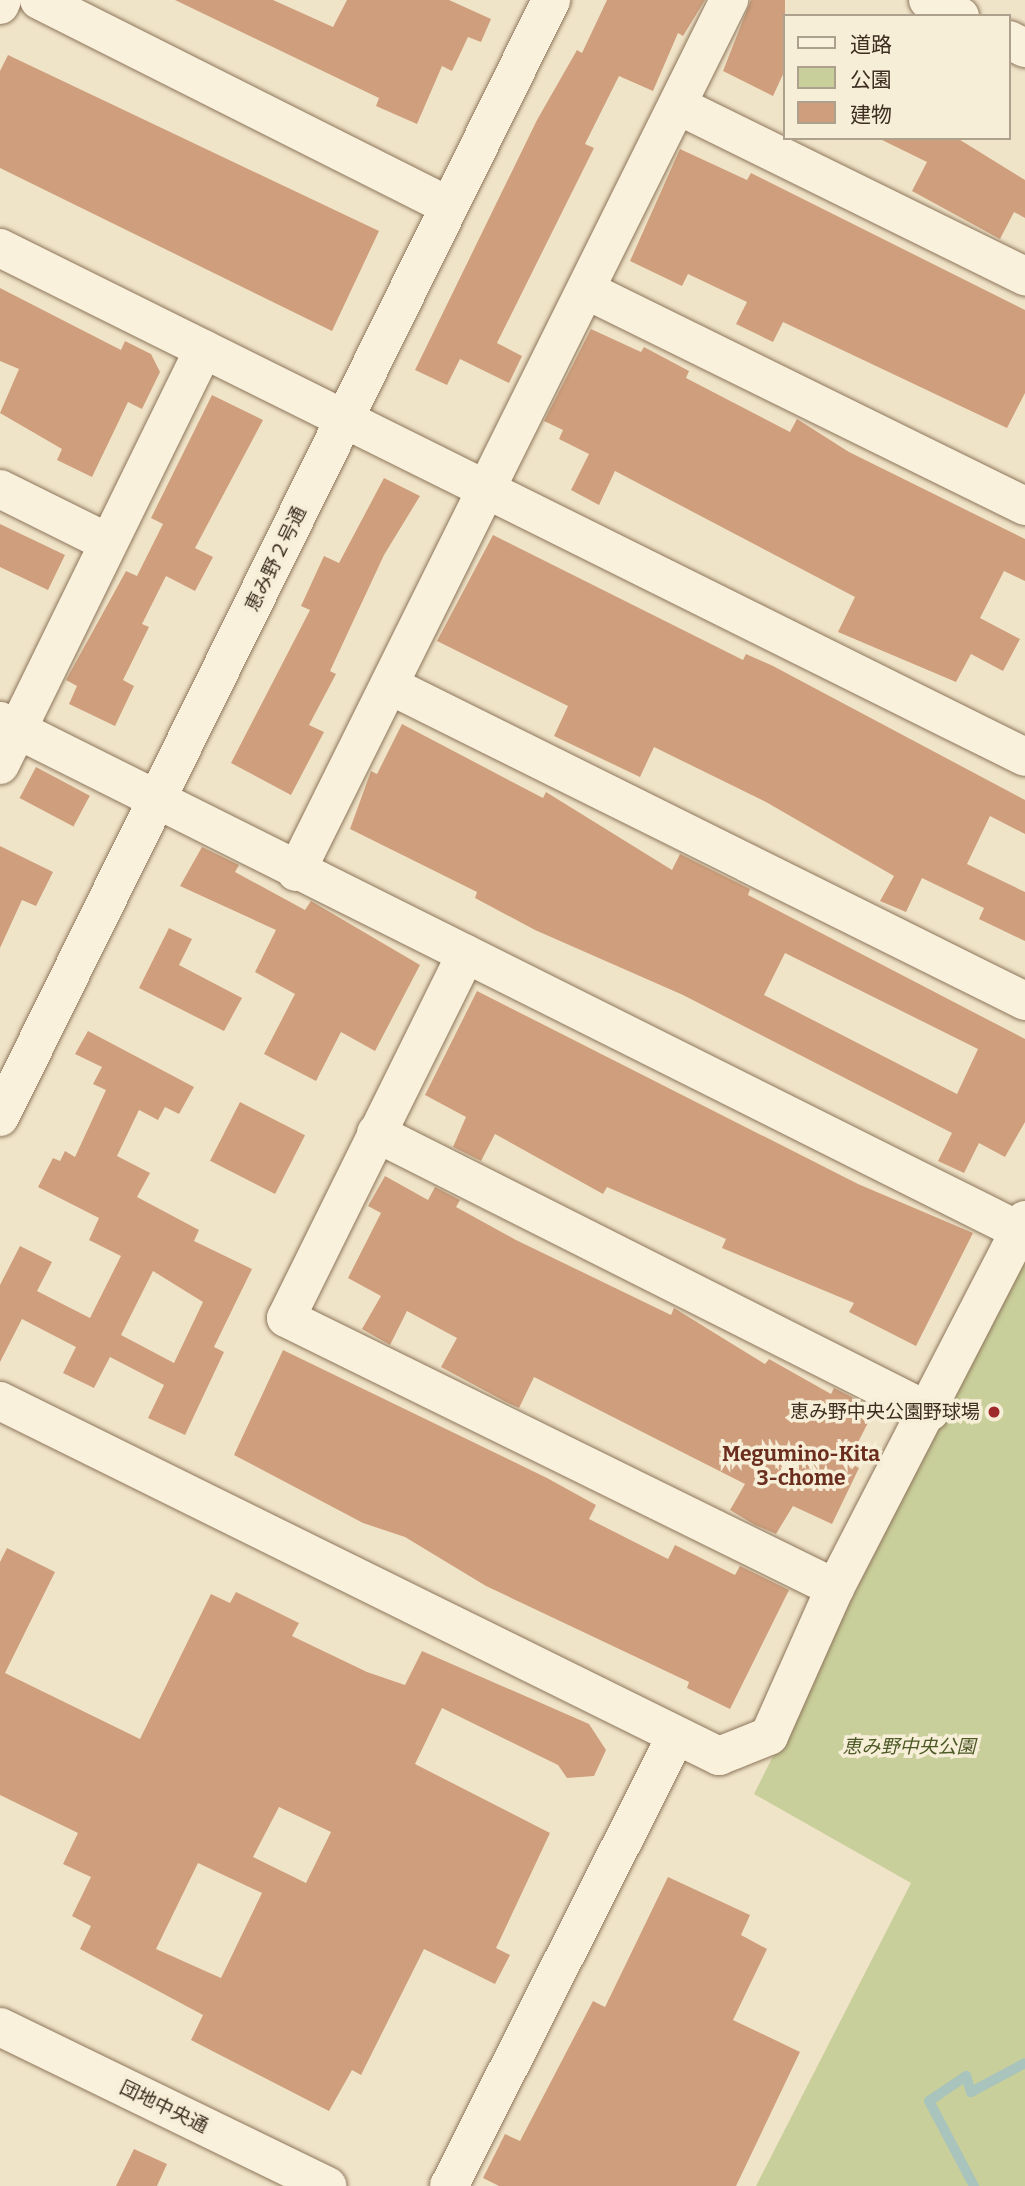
<!DOCTYPE html>
<html>
<head>
<meta charset="utf-8">
<style>
	body { margin:0 }
	#map { position:relative; width:1025px; height:2186px; overflow:hidden; background:#f0e4c8; font-family:Bitter,"Noto Sans JP",serif }
	div>[style] { position:absolute }
	.green>* { inset:0; background:#c9cf9b }
	.stream>* { height:10px; margin:-5px; padding:0 5px; transform-origin:5px; border-radius:5px; background:#a9c4bc }
	.building>* { inset:0; background:#cf9f7d; transform-origin:0 0 }
	.roads { filter:drop-shadow(0 0 2px #8d765c) drop-shadow(0 0 2px #8d765c) }
	.street>* { height:38px; margin:-19px; padding:0 19px; transform-origin:19px; border-radius:19px; background:#faf1dc }
	.secondary>* { height:38px; margin:-19px; padding:0 19px; transform-origin:19px; border-radius:19px; background:#faf1dc }
	.dots>* { width:19px; height:19px; translate:-50% -50%; box-sizing:border-box; border:4px solid #f7eed8; border-radius:50% }
	span { translate:-50% -50%; white-space:nowrap; text-align:center; line-height:1.15; -webkit-text-stroke:7px #f7eed8; paint-order:stroke }
	.street-label { font-size:19px; color:#3d2e20 }
	.poi-label { font-size:19px; color:#3d2e20 }
	.right { translate:-100% -50%; text-align:right }
	.park-label { font-size:19px; color:#4d5a26; font-style:italic }
	.neighbourhood-label { font-size:21px; color:#6b2e1e; font-weight:700 }
	.legend { position:absolute; left:783px; top:14px; width:228px; height:126px; box-sizing:border-box; background:#f7eed8; border:2px solid #ada18e; margin:0; padding:9px 12px; list-style:none; font-size:21px; color:#3d2e20 }
	.legend li { display:flex; align-items:center; gap:14px; height:35px }
	.legend b { width:35px; border:2px solid #ada18e }
</style>
</head>
<body>
<div id="map">
	<div class="green">
		<i style="clip-path:polygon(1025px 1254px,1025px 2186px,756px 2186px,911px 1883px,754px 1794px)"></i>
	</div>
	<div class="stream">
		<i style="left:974px;top:2186px;width:96px;rotate:-117.9deg"></i>
		<i style="left:929px;top:2101px;width:45px;rotate:-34deg"></i>
		<i style="left:966px;top:2076px;width:17px;rotate:73deg"></i>
		<i style="left:971px;top:2092px;width:61px;rotate:-28.2deg"></i>
	</div>
	<div class="building">
		<i style="clip-path:polygon(175px 0,273px 0,333px 27px,347px 0,449px 0,491px 19px,481px 42px,468px 37px,452px 71px,442px 66px,417px 124px,376px 106px,379px 98px)"></i>
		<i style="clip-path:polygon(607px 0,705px 0,683px 36px,678px 33px,653px 91px,619px 76px,585px 144px,594px 148px,497px 343px,522px 356px,509px 383px,460px 359px,447px 385px,415px 370px,537px 120px,577px 50px,582px 53px)"></i>
		<i style="clip-path:polygon(751px 0,785px 0,785px 70px,773px 96px,723px 71px)"></i>
		<i style="clip-path:polygon(8px 55px,379px 231px,332px 331px,0 168px,0 71px)"></i>
		<i style="clip-path:polygon(878px 138px,957px 138px,1025px 180px,1025px 218px,1014px 212px,1000px 239px,912px 191px,927px 162px)"></i>
		<i style="clip-path:polygon(680px 149px,747px 180px,751px 173px,1025px 310px,1025px 393px,1007px 428px,783px 322px,773px 342px,736px 324px,747px 302px,688px 274px,682px 286px,630px 261px)"></i>
		<i style="clip-path:polygon(0 288px,121px 350px,125px 341px,151px 354px,160px 372px,142px 409px,128px 402px,92px 477px,57px 460px,62px 449px,0 413px,19px 369px,0 361px)"></i>
		<i style="clip-path:polygon(591px 329px,641px 352px,644px 347px,689px 371px,686px 378px,790px 432px,797px 419px,849px 452px,1025px 539px,1025px 581px,1004px 571px,980px 618px,1020px 639px,1003px 671px,971px 654px,956px 682px,838px 632px,855px 597px,615px 471px,599px 505px,571px 490px,589px 454px,559px 439px,563px 430px,544px 421px)"></i>
		<i style="clip-path:polygon(212px 395px,263px 420px,195px 548px,213px 557px,195px 591px,166px 576px,142px 624px,149px 627px,123px 680px,134px 686px,115px 726px,69px 704px,77px 686px,66px 680px,126px 571px,137px 576px,163px 524px,151px 518px)"></i>
		<i style="clip-path:polygon(384px 478px,420px 496px,384px 555px,330px 671px,336px 674px,309px 725px,324px 732px,291px 795px,231px 763px,310px 610px,301px 606px,324px 556px,339px 563px)"></i>
		<i style="clip-path:polygon(0 524px,65px 555px,48px 590px,0 567px)"></i>
		<i style="clip-path:polygon(493px 535px,743px 660px,746px 654px,773px 666px,1025px 800px,1025px 834px,990px 816px,967px 864px,1025px 892px,1025px 941px,979px 919px,984px 908px,922px 878px,906px 912px,880px 901px,894px 876px,766px 802px,654px 747px,640px 777px,554px 736px,568px 706px,437px 641px)"></i>
		<i style="clip-path:polygon(evenodd,402px 724px,543px 798px,546px 792px,672px 870px,680px 854px,750px 889px,748px 895px,1025px 1039px,1025px 1122px,1005px 1157px,979px 1143px,964px 1173px,938px 1161px,952px 1133px,683px 995px,535px 930px,475px 898px,477px 892px,350px 829px,371px 771px,377px 774px,402px 724px,785px 953px,978px 1049px,957px 1094px,764px 995px,785px 953px)"></i>
		<i style="left:36px;top:767px;width:61px;height:35px;rotate:28deg"></i>
		<i style="clip-path:polygon(0 846px,53px 872px,36px 906px,22px 900px,0 948px)"></i>
		<i style="clip-path:polygon(202px 847px,239px 865px,235px 872px,305px 910px,311px 901px,420px 965px,375px 1051px,341px 1032px,316px 1081px,264px 1054px,295px 994px,255px 972px,276px 930px,180px 886px)"></i>
		<i style="clip-path:polygon(169px 928px,192px 939px,179px 965px,242px 998px,224px 1031px,139px 988px)"></i>
		<i style="clip-path:polygon(477px 991px,858px 1184px,973px 1233px,916px 1346px,849px 1312px,854px 1303px,722px 1248px,726px 1239px,607px 1187px,603px 1194px,495px 1134px,481px 1161px,453px 1147px,466px 1117px,425px 1095px)"></i>
		<i style="clip-path:polygon(evenodd,88px 1031px,194px 1087px,179px 1114px,165px 1107px,158px 1120px,139px 1110px,117px 1156px,150px 1173px,137px 1197px,199px 1230px,194px 1241px,252px 1269px,214px 1347px,224px 1352px,185px 1435px,148px 1418px,164px 1385px,110px 1357px,94px 1388px,63px 1373px,76px 1347px,22px 1319px,0 1362px,0 1285px,20px 1246px,52px 1262px,37px 1291px,90px 1318px,121px 1256px,89px 1240px,99px 1218px,38px 1187px,53px 1158px,60px 1161px,65px 1151px,75px 1157px,106px 1090px,93px 1084px,102px 1067px,75px 1054px,88px 1031px,153px 1271px,203px 1302px,174px 1363px,121px 1335px,153px 1271px)"></i>
		<i style="left:240px;top:1102px;width:73px;height:66px;rotate:27deg"></i>
		<i style="clip-path:polygon(385px 1176px,428px 1200px,435px 1187px,460px 1200px,456px 1207px,516px 1240px,671px 1315px,674px 1308px,765px 1364px,769px 1359px,831px 1394px,834px 1388px,875px 1409px,848px 1462px,859px 1468px,832px 1524px,793px 1506px,776px 1534px,755px 1525px,730px 1510px,745px 1484px,534px 1377px,519px 1408px,506px 1402px,441px 1367px,457px 1338px,407px 1311px,390px 1345px,362px 1329px,381px 1296px,348px 1278px,381px 1213px,368px 1206px)"></i>
		<i style="clip-path:polygon(283px 1350px,547px 1478px,596px 1505px,589px 1519px,668px 1559px,675px 1545px,735px 1575px,740px 1566px,789px 1590px,730px 1709px,687px 1688px,689px 1682px,486px 1586px,405px 1537px,363px 1523px,234px 1455px)"></i>
		<i style="clip-path:polygon(evenodd,7px 1548px,55px 1572px,5px 1673px,140px 1739px,211px 1594px,230px 1603px,236px 1592px,299px 1623px,292px 1636px,367px 1672px,405px 1685px,422px 1651px,589px 1724px,606px 1750px,594px 1776px,567px 1778px,558px 1765px,442px 1708px,415px 1764px,550px 1833px,496px 1948px,510px 1955px,495px 1984px,424px 1949px,361px 2075px,352px 2070px,329px 2111px,191px 2040px,203px 2015px,80px 1949px,91px 1926px,72px 1916px,91px 1877px,63px 1864px,78px 1833px,0 1795px,0 1562px,7px 1548px,279px 1807px,331px 1832px,306px 1883px,253px 1857px,279px 1807px,7px 1548px,198px 1863px,262px 1893px,221px 1978px,156px 1949px,198px 1863px)"></i>
		<i style="clip-path:polygon(668px 1877px,750px 1915px,741px 1935px,767px 1949px,733px 2020px,800px 2052px,736px 2186px,499px 2186px,483px 2178px,505px 2134px,520px 2141px,593px 2001px,605px 2007px)"></i>
		<i style="clip-path:polygon(134px 2149px,167px 2164px,157px 2186px,116px 2186px)"></i>
	</div>
	<div class="roads">
		<div class="street">
			<i style="left:39px;top:0;width:458px;rotate:26.7deg"></i>
			<i style="left:928px;top:0;width:36px;rotate:27deg"></i>
			<i style="left:0;top:5px;width:5px;rotate:-68deg"></i>
			<i style="left:1009px;top:40px;width:18px;rotate:27deg"></i>
			<i style="left:679px;top:106px;width:386px;rotate:26.2deg"></i>
			<i style="left:588px;top:291px;width:487px;rotate:26.2deg"></i>
			<i style="left:0;top:489px;width:119px;rotate:26.4deg"></i>
			<i style="left:391px;top:686px;width:708px;rotate:26.42deg"></i>
			<i style="left:0;top:721px;width:1140px;rotate:26.57deg"></i>
			<i style="left:0;top:765px;width:463px;rotate:-63.9deg"></i>
			<i style="left:296px;top:872px;width:974px;rotate:-63.59deg"></i>
			<i style="left:466px;top:954px;width:406px;rotate:116.3deg"></i>
			<i style="left:286px;top:1318px;width:612px;rotate:26.19deg"></i>
			<i style="left:376px;top:1133px;width:620px;rotate:26.73deg"></i>
			<i style="left:0;top:1401px;width:802px;rotate:26.28deg"></i>
			<i style="left:719px;top:1756px;width:54px;rotate:-21.8deg"></i>
			<i style="left:769px;top:1736px;width:162px;rotate:-66deg"></i>
			<i style="left:835px;top:1588px;width:414px;rotate:-62.7deg"></i>
			<i style="left:449px;top:2186px;width:502px;rotate:-63.23deg"></i>
		</div>
		<div class="secondary">
			<i style="left:0;top:248px;width:1144px;rotate:26.41deg"></i>
			<i style="left:0;top:1117px;width:1246px;rotate:-63.74deg"></i>
			<i style="left:0;top:2027px;width:364px;rotate:25.9deg"></i>
		</div>
	</div>
	<div class="dots">
		<i style="left:994px;top:1412px;background:#9e2a2b"></i>
	</div>
	<div class="street-label">
		<span style="left:276px;top:559px;rotate:-64deg">恵み野２号通</span>
		<span style="left:164px;top:2107px;rotate:26deg">団地中央通</span>
	</div>
	<div class="poi-label">
		<span class="right" style="left:980px;top:1412px">恵み野中央公園野球場</span>
	</div>
	<div class="park-label">
		<span style="left:909px;top:1747px">恵み野中央公園</span>
	</div>
	<div class="neighbourhood-label">
		<span style="left:801px;top:1466px">Megumino-Kita<br>3-chome</span>
	</div>
	<ul class="legend">
	<li><b style="height:9px;background:#faf1dc"></b>道路</li>
	<li><b style="height:19px;background:#c9cf9b"></b>公園</li>
	<li><b style="height:19px;background:#cf9f7d"></b>建物</li>
	</ul>
</div>
</body>
</html>
